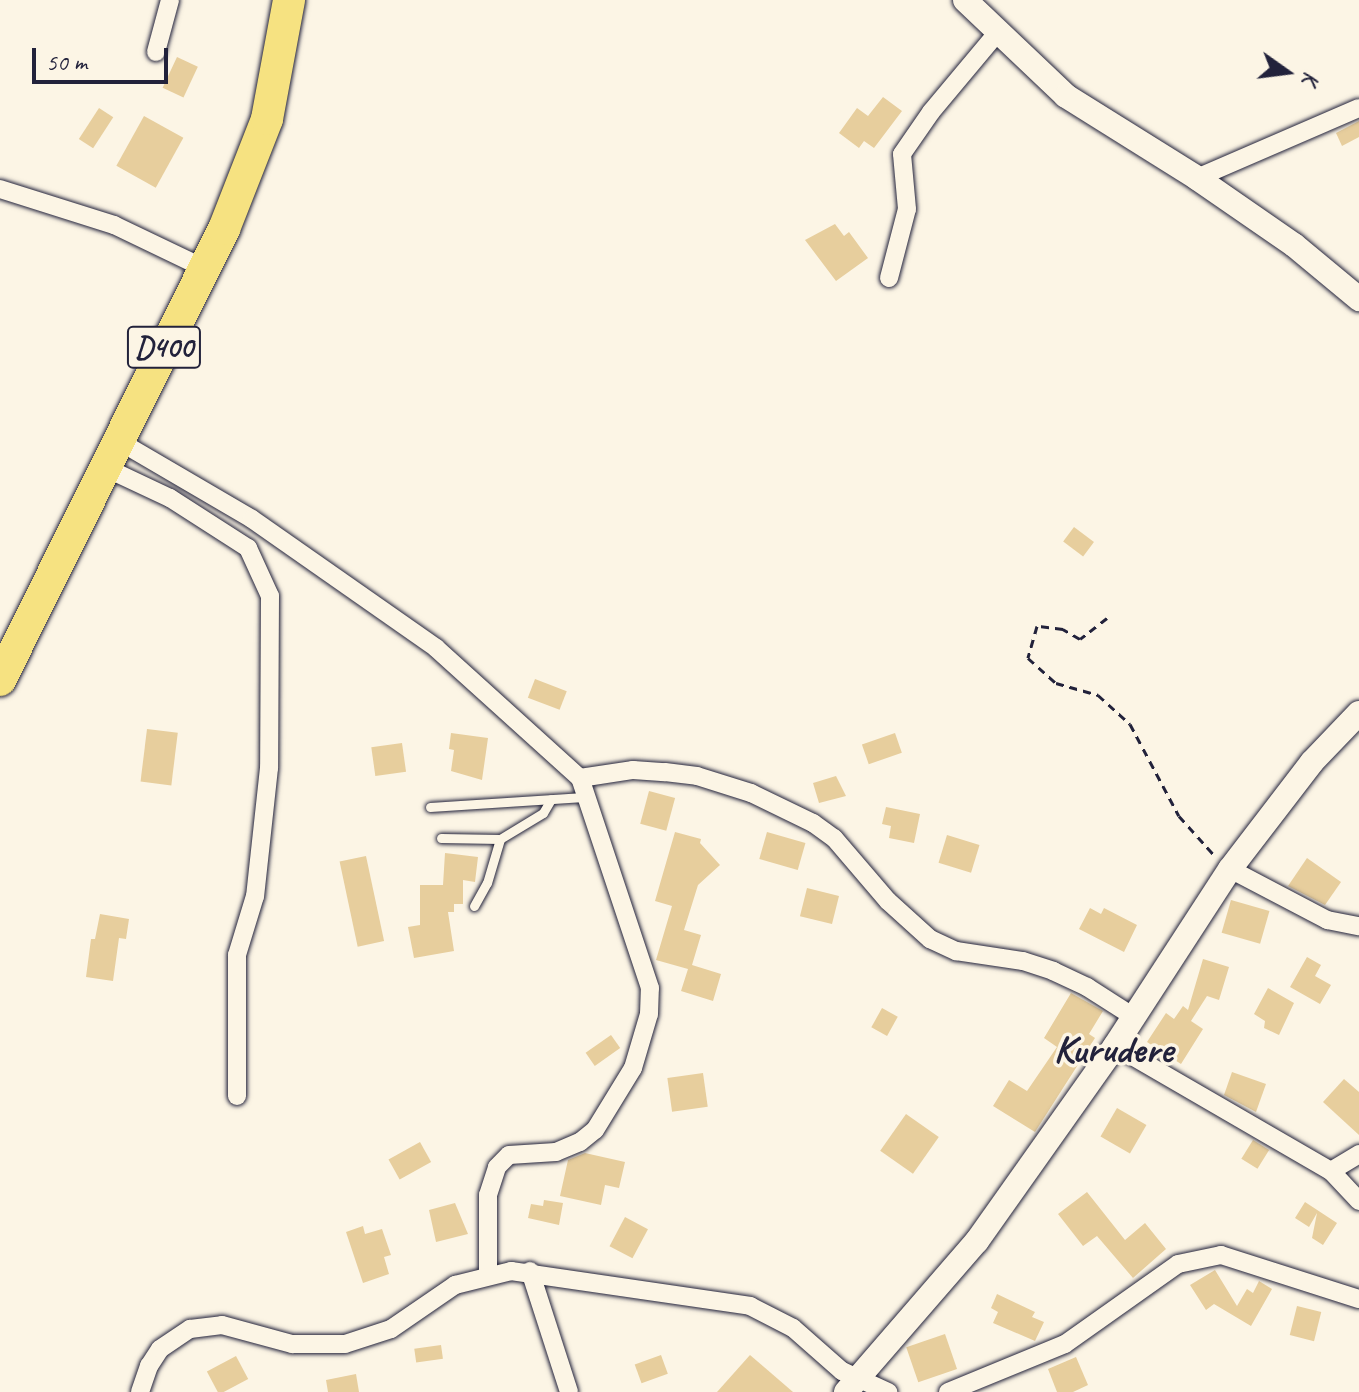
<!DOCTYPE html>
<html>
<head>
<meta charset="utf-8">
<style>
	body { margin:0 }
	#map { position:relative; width:1359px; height:1392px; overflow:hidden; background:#fcf5e5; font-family:Caveat,sans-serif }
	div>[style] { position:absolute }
	.building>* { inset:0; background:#e7ce9d; transform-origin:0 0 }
	.path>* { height:3px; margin-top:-1.5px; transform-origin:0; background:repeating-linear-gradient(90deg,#22223b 0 8px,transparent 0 14px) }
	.roads { filter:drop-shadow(0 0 2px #22223b) drop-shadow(0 0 2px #22223b) }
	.lane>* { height:9px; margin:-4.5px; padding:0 4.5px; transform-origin:4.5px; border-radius:4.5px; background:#fcf5e5 }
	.street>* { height:18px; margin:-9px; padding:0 9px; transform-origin:9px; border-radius:9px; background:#fcf5e5 }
	.secondary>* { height:24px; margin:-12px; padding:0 12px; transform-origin:12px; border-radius:12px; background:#fcf5e5 }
	.highway>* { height:32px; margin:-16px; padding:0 16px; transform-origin:16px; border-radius:16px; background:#f6e281 }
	span { translate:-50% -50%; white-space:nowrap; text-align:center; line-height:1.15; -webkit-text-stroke:7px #fcf5e5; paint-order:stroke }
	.shield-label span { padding:2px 6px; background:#fcf5e5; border:2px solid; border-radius:6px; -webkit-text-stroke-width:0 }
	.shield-label { font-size:30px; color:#22223b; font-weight:700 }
	.district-label { font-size:40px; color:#22223b; font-weight:700 }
	.north { position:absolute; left:1247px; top:32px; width:80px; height:80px; -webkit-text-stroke:6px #fcf5e5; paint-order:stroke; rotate:104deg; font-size:22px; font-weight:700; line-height:32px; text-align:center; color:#22223b }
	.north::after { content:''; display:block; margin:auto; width:28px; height:36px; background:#22223b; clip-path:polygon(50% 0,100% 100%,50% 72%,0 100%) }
	.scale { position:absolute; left:32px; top:48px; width:136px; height:36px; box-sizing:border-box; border:4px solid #22223b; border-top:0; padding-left:10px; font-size:24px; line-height:28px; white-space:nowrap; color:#22223b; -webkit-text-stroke:6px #fcf5e5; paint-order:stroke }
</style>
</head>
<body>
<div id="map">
	<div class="building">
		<i style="left:177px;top:57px;width:23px;height:34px;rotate:25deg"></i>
		<i style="clip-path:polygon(883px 97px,902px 111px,874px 148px,864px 141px,859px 148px,839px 133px,857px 108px,868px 116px)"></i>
		<i style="left:99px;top:108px;width:17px;height:37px;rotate:33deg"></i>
		<i style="left:144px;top:116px;width:45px;height:57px;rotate:29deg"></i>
		<i style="clip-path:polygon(1359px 121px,1359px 137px,1342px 146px,1336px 133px)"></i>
		<i style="clip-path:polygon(835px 224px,844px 236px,849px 232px,868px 258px,836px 281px,805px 240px)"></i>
		<i style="left:1074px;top:527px;width:25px;height:18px;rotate:37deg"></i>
		<i style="left:535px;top:679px;width:34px;height:20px;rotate:21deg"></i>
		<i style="left:147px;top:729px;width:31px;height:53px;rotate:7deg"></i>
		<i style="clip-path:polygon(451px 733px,488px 738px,482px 780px,451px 771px,454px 750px,449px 749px)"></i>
		<i style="left:895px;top:733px;width:21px;height:35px;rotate:71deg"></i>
		<i style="left:402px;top:743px;width:29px;height:31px;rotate:82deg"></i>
		<i style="clip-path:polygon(836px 776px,846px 796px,819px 803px,813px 783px)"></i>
		<i style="left:649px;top:791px;width:27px;height:34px;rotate:15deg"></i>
		<i style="clip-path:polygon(886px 807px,920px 814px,914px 843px,889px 838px,891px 826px,882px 824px)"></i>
		<i style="clip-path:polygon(675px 832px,701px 839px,700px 843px,720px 865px,698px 885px,684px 930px,701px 935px,692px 965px,721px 974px,713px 1001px,681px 991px,688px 969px,656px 960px,672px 906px,655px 901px)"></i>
		<i style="left:767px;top:832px;width:40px;height:28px;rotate:16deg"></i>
		<i style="left:947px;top:835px;width:34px;height:29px;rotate:17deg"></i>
		<i style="clip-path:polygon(445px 853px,478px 857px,475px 882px,463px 880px,463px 904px,454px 904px,454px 912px,448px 912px,454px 951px,414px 958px,408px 927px,420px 925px,420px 885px,443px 885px)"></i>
		<i style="left:366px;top:856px;width:87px;height:27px;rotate:78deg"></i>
		<i style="clip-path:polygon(1307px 858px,1341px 882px,1325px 905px,1288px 886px)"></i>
		<i style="left:807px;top:888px;width:33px;height:29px;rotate:14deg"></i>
		<i style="left:1231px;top:900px;width:40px;height:34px;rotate:16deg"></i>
		<i style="clip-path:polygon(1090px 908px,1101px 914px,1104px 908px,1137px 925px,1124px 952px,1079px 929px)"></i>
		<i style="clip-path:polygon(100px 914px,129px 919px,126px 939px,119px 938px,113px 981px,86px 977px,91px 939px,95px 939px)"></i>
		<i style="clip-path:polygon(1307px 957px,1321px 965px,1315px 976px,1331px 985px,1320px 1004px,1290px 987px)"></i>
		<i style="clip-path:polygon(1203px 959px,1229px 967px,1219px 1000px,1207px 996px,1191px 1021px,1203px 1029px,1181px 1064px,1147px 1042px,1166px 1013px,1174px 1019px,1183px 1006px,1188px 1010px)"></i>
		<i style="clip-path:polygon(1268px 988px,1294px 1003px,1279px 1035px,1264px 1028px,1265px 1021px,1254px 1014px)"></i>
		<i style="clip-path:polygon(1071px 993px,1103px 1011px,1089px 1034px,1095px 1038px,1035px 1132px,993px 1106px,1009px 1080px,1027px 1091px,1057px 1047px,1044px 1038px)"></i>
		<i style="left:882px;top:1008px;width:18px;height:22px;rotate:29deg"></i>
		<i style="left:611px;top:1035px;width:16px;height:31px;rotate:55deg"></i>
		<i style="clip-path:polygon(1232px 1072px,1266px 1084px,1256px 1112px,1224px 1095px)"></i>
		<i style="left:703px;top:1073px;width:34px;height:36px;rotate:82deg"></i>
		<i style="clip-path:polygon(1344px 1079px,1359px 1092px,1359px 1135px,1323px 1102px)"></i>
		<i style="left:1117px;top:1108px;width:34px;height:33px;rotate:30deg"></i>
		<i style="left:906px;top:1114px;width:40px;height:45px;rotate:35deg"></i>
		<i style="left:1253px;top:1140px;width:19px;height:22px;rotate:32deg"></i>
		<i style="left:420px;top:1142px;width:23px;height:36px;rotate:61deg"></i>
		<i style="clip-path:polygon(585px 1153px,625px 1162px,619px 1188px,605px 1185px,601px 1205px,560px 1196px,568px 1160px)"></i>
		<i style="clip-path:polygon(1087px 1192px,1125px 1240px,1145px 1223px,1166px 1249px,1133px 1278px,1097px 1236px,1083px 1246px,1058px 1214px)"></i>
		<i style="clip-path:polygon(544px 1200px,563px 1203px,559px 1225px,528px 1218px,531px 1204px,543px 1206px)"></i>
		<i style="clip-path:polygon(1305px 1202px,1337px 1223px,1323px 1245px,1312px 1238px,1317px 1213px,1309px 1227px,1295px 1218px)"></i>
		<i style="clip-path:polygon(455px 1203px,468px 1234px,436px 1242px,429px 1210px)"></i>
		<i style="left:625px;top:1217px;width:26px;height:33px;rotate:28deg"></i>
		<i style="clip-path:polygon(363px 1226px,365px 1234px,382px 1229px,391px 1255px,384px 1257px,389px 1274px,363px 1283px,346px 1232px)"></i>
		<i style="clip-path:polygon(1215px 1270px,1237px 1306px,1247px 1289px,1253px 1293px,1259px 1281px,1272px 1289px,1251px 1326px,1214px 1304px,1206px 1310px,1190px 1285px)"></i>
		<i style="clip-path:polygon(997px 1294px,1035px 1312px,1032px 1317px,1044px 1322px,1035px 1341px,993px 1323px,998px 1312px,991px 1308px)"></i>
		<i style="left:1297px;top:1306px;width:25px;height:30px;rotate:14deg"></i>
		<i style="left:945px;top:1334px;width:37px;height:41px;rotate:71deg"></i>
		<i style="left:441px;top:1345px;width:14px;height:27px;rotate:82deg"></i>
		<i style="left:661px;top:1355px;width:20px;height:28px;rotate:70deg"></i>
		<i style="clip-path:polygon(750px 1355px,793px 1392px,717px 1392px)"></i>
		<i style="left:236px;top:1356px;width:26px;height:33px;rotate:62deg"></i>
		<i style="clip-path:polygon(1076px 1357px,1088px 1385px,1073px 1392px,1057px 1392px,1048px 1369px)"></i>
		<i style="clip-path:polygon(356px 1374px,359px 1392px,328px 1392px,326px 1380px)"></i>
	</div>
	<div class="path">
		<i style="left:1107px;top:618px;width:34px;rotate:142deg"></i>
		<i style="left:1080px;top:639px;width:20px;rotate:-150deg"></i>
		<i style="left:1063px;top:629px;width:26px;rotate:-173deg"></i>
		<i style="left:1037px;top:626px;width:33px;rotate:106deg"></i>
		<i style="left:1028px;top:658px;width:38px;rotate:42deg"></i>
		<i style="left:1056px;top:683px;width:44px;rotate:15.9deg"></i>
		<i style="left:1098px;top:695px;width:43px;rotate:42.2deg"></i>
		<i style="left:1130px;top:724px;width:104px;rotate:62deg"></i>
		<i style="left:1179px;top:816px;width:54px;rotate:48deg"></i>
	</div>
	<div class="roads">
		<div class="lane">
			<i style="left:430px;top:807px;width:154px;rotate:-3.7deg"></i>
			<i style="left:441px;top:838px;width:59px;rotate:1deg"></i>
			<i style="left:500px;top:839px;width:50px;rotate:-31.2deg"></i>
			<i style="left:543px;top:813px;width:16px;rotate:-60deg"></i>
			<i style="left:474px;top:906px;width:26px;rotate:-61deg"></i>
			<i style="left:487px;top:883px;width:46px;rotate:-73.5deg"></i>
		</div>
		<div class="street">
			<i style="left:156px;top:52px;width:54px;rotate:-74.9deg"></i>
			<i style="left:1197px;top:178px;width:176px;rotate:-23.4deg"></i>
			<i style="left:0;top:189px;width:120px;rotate:17.5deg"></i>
			<i style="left:114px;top:225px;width:102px;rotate:25.6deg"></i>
			<i style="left:889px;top:278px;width:71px;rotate:-75.4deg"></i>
			<i style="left:907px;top:209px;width:55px;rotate:-95.2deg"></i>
			<i style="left:902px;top:154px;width:51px;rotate:-55.4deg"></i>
			<i style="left:931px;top:112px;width:104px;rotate:-50.1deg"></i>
			<i style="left:117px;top:440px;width:156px;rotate:30.3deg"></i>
			<i style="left:252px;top:519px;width:225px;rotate:35deg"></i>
			<i style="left:436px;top:648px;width:194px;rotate:42.1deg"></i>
			<i style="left:580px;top:778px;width:54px;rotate:-8.6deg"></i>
			<i style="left:633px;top:770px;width:32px;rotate:4deg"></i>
			<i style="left:665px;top:772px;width:32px;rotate:7deg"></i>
			<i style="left:697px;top:776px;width:57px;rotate:17.5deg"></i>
			<i style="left:751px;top:793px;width:69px;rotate:25.8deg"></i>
			<i style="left:813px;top:823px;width:26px;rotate:36deg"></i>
			<i style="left:834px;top:838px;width:83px;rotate:49.4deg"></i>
			<i style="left:888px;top:901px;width:57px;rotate:42.1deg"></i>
			<i style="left:930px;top:939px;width:29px;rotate:25deg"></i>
			<i style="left:956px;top:951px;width:68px;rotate:8.5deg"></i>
			<i style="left:1023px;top:961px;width:32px;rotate:18deg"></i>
			<i style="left:1053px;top:971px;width:38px;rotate:25deg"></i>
			<i style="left:1087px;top:987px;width:56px;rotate:32.6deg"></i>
			<i style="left:104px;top:467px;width:73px;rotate:25.2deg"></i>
			<i style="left:170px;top:498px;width:93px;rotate:32.7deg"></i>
			<i style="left:248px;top:548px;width:53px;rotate:65.4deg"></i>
			<i style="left:270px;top:596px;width:172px;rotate:90.3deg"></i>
			<i style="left:269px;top:768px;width:129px;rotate:96.2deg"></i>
			<i style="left:255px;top:896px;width:62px;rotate:107deg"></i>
			<i style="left:237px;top:955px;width:141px;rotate:90deg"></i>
			<i style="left:1230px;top:869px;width:110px;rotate:27.7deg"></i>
			<i style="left:1327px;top:920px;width:33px;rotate:11deg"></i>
			<i style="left:1115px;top:1046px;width:250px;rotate:30.1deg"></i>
			<i style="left:1331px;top:1171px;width:41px;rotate:47deg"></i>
			<i style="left:1331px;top:1171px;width:33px;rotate:-31deg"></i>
			<i style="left:530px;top:1271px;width:127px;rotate:72.1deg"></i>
			<i style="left:488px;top:1274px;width:79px;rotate:-90deg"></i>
			<i style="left:488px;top:1195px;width:29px;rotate:-72deg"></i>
			<i style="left:497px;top:1167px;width:17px;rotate:-45deg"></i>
			<i style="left:509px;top:1155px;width:47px;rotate:-3.7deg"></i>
			<i style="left:556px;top:1152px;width:26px;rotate:-23deg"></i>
			<i style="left:580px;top:1142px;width:19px;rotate:-39deg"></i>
			<i style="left:595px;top:1130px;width:73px;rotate:-58.5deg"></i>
			<i style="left:633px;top:1068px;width:56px;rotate:-73.5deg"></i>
			<i style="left:649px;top:1014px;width:26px;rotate:-88deg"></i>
			<i style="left:650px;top:988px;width:221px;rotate:-108.4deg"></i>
			<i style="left:140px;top:1392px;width:28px;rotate:-71deg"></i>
			<i style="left:149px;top:1366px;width:20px;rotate:-57deg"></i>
			<i style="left:160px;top:1349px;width:36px;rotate:-34deg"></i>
			<i style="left:190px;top:1329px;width:32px;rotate:-7deg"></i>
			<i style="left:222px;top:1325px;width:73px;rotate:15.2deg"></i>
			<i style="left:292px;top:1344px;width:53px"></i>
			<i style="left:345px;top:1344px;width:48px;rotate:-18.1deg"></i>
			<i style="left:391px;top:1329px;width:78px;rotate:-34.5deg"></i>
			<i style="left:455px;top:1285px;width:58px;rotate:-14deg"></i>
			<i style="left:511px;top:1271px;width:242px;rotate:8.3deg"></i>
			<i style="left:750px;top:1306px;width:48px;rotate:27.1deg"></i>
			<i style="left:793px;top:1328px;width:65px;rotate:41.3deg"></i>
			<i style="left:842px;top:1371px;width:51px;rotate:24.5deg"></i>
			<i style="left:948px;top:1392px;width:126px;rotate:-22.3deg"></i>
			<i style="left:1065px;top:1344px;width:138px;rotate:-35.3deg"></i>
			<i style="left:1178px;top:1264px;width:44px;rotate:-11.8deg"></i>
			<i style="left:1221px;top:1255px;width:145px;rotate:17.7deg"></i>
		</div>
		<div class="secondary">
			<i style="left:965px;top:0;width:139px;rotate:43.5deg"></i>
			<i style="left:1066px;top:96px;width:155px;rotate:32deg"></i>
			<i style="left:1197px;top:178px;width:118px;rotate:34.6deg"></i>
			<i style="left:1294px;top:245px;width:85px;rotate:39.7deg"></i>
			<i style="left:846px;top:1392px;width:200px;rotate:-49.1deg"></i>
			<i style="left:977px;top:1241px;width:239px;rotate:-54.7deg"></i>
			<i style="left:1115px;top:1046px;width:211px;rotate:-57deg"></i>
			<i style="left:1230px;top:869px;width:135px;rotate:-52.5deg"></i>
			<i style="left:1312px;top:762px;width:68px;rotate:-46.2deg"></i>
		</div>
		<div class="highway">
			<i style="left:0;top:680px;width:504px;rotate:-63.59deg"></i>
			<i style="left:224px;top:229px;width:118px;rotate:-68.6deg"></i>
			<i style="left:267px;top:119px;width:121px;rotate:-79.5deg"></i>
		</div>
	</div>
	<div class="shield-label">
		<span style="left:164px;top:347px">D400</span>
	</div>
	<div class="district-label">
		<span style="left:1113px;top:1049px">Kurudere</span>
	</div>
	<div class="north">K</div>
	<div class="scale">50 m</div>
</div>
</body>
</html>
